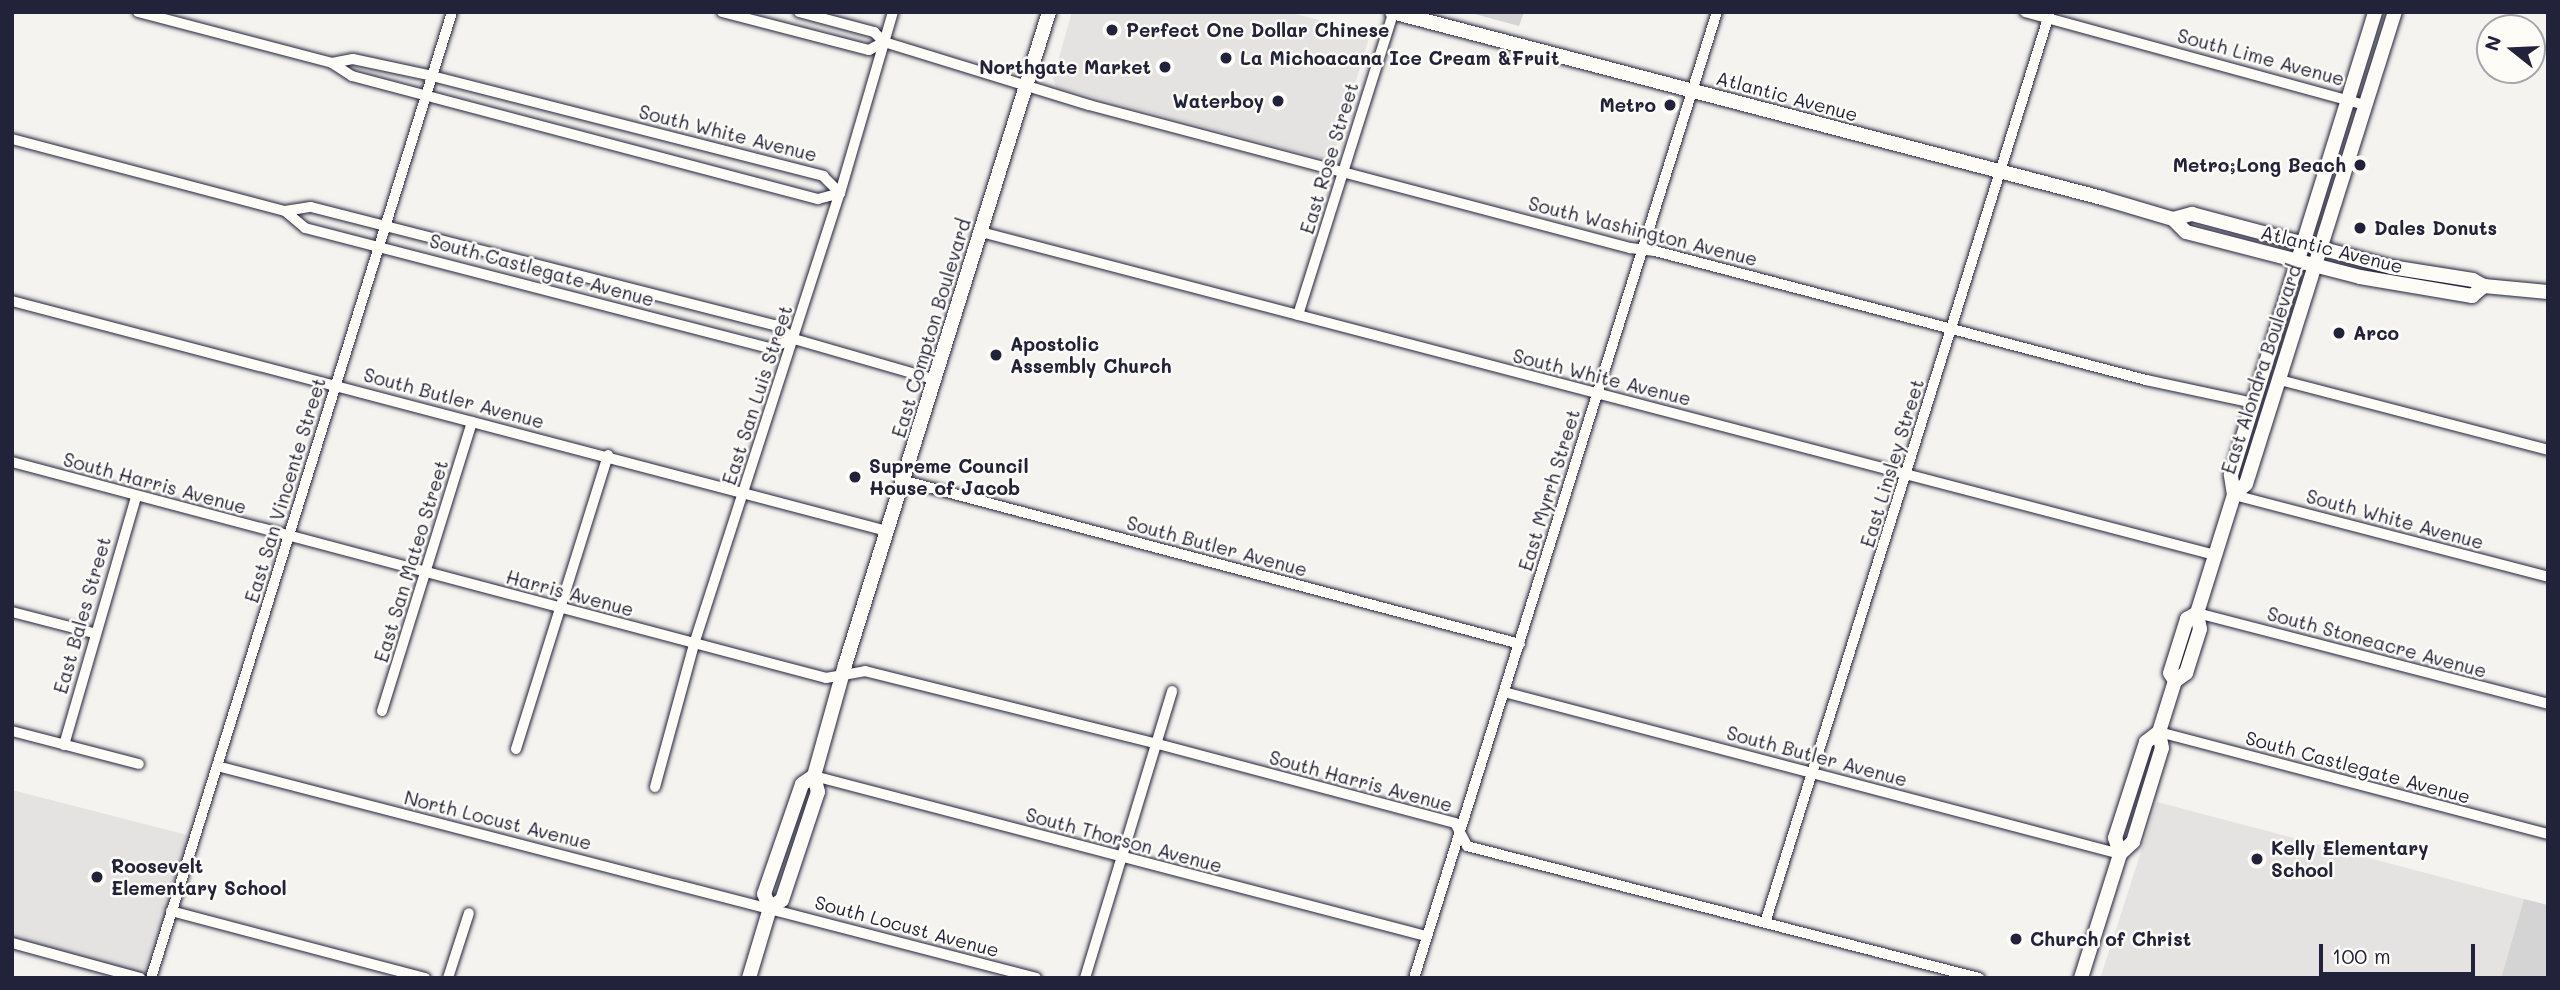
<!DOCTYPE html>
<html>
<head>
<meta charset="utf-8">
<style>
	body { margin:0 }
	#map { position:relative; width:2560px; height:990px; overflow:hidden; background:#f4f3ef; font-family:Mali,sans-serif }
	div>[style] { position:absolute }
	.built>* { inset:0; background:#e4e3e2 }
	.green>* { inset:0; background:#d5d4d5 }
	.roads { filter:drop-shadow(0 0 2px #22223b) drop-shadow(0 0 2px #22223b) }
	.minor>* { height:10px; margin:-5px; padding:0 5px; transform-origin:5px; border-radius:5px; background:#fdfcf7 }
	.major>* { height:14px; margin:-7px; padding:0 7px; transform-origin:7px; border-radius:7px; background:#fdfcf7 }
	.dots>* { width:19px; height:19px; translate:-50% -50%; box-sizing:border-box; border:4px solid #fdfcf7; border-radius:50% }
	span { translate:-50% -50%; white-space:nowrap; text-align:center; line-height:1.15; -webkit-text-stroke:5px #fdfcf7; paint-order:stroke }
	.poi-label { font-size:19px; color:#22223b; font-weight:700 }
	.left { translate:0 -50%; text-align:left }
	.right { translate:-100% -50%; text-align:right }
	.street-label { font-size:19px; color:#22223b }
	.frame { position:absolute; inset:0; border:14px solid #22223b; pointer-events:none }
	.north { position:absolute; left:2476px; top:14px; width:70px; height:70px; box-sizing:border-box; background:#fdfcf7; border:2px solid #a5a5ac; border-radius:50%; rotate:288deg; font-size:19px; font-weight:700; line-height:28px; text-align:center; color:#22223b }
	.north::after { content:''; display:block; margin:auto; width:24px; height:32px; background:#22223b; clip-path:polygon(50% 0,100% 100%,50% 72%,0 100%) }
	.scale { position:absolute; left:2319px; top:944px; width:156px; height:32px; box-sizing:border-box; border:4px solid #22223b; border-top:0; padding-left:9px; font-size:21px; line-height:24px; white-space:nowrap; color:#22223b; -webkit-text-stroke:5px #fdfcf7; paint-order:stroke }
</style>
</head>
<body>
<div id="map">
	<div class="built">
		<i style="clip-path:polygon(1072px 12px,1289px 12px,1366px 33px,1368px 41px,1332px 161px,1056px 87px,1053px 78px)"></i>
		<i style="clip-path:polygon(12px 790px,195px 837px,151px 978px,12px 943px)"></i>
		<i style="clip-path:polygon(2157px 802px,2524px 899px,2501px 978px,2101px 976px)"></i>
	</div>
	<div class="green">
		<i style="clip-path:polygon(1467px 12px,1524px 12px,1519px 26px)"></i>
		<i style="clip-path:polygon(2524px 899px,2548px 905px,2548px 978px,2501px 978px)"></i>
	</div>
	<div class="roads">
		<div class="minor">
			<i style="left:138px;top:12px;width:201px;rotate:14.7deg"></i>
			<i style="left:332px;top:63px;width:24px;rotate:33deg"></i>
			<i style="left:352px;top:76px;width:482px;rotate:14.8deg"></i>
			<i style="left:818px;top:199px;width:23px;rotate:-15deg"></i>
			<i style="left:722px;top:12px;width:152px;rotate:14.5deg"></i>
			<i style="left:869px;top:50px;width:17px;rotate:-28deg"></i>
			<i style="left:799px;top:12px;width:78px;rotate:14.9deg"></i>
			<i style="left:874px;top:32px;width:14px;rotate:45deg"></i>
			<i style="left:884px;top:42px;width:214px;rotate:17.1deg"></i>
			<i style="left:1089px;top:105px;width:560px;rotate:14.81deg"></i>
			<i style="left:1630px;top:248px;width:25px;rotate:7deg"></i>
			<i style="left:1655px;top:251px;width:508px;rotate:14.72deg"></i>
			<i style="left:2146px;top:380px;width:109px;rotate:12.1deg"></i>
			<i style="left:2025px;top:12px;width:353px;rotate:15.3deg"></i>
			<i style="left:332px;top:63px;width:21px;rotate:-11deg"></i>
			<i style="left:353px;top:59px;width:81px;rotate:12.1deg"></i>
			<i style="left:432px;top:76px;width:404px;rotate:14.3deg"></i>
			<i style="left:823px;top:176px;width:24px;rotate:45deg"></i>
			<i style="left:12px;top:139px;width:282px;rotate:14.8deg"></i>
			<i style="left:285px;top:211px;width:26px;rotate:-9deg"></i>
			<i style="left:311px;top:207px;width:479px;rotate:14.3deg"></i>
			<i style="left:775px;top:325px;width:24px;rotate:36deg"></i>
			<i style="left:794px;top:339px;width:148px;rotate:16.1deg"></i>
			<i style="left:285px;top:211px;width:26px;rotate:40deg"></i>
			<i style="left:305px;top:228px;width:480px;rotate:14.5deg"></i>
			<i style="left:770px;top:348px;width:26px;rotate:-21deg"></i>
			<i style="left:981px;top:232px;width:1276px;rotate:14.67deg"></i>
			<i style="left:12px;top:301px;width:905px;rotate:14.73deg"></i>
			<i style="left:1298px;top:315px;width:317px;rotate:-72.5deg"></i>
			<i style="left:2280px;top:380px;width:277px;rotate:14.6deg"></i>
			<i style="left:12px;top:462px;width:842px;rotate:14.86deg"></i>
			<i style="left:826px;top:678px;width:40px;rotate:-10deg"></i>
			<i style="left:865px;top:671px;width:302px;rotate:14deg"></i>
			<i style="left:1158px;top:744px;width:307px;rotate:14.9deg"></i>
			<i style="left:1455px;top:823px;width:26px;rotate:62deg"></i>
			<i style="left:1467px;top:846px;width:529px;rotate:14.46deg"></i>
			<i style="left:905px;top:481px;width:636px;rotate:14.84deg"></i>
			<i style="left:2234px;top:495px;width:325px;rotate:14.6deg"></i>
			<i style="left:12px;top:612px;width:84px;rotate:14.5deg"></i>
			<i style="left:2197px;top:613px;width:363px;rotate:14.5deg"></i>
			<i style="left:1504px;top:692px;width:637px;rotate:14.73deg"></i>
			<i style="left:382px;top:711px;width:303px;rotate:-72.7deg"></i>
			<i style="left:12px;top:731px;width:131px;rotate:14.6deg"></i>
			<i style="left:2159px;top:732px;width:402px;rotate:14.7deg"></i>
			<i style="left:64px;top:745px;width:258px;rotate:-73.8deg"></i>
			<i style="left:516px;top:749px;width:308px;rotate:-72.6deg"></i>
			<i style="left:217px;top:766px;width:846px;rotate:14.51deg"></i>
			<i style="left:814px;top:776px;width:633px;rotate:14.65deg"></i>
			<i style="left:655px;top:787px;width:148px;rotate:-74.7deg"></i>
			<i style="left:694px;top:644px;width:474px;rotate:-72.1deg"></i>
			<i style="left:840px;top:193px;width:189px;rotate:-73.7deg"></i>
			<i style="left:171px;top:911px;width:263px;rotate:14.8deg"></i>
			<i style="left:1765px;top:923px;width:955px;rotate:-72.63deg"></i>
			<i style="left:12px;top:943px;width:133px;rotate:15.3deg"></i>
			<i style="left:151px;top:978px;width:1012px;rotate:-72.69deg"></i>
			<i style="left:448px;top:978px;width:68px;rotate:-72.1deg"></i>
			<i style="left:1085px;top:978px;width:300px;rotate:-73.1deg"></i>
			<i style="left:1414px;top:978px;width:1012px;rotate:-72.59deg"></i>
		</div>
		<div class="major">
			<i style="left:1392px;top:12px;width:734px;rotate:14.68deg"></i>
			<i style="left:2102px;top:198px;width:74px;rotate:16.5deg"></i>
			<i style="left:2173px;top:219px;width:18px;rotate:45deg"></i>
			<i style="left:2186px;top:232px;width:180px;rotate:14.5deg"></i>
			<i style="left:2360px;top:277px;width:114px;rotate:9.6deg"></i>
			<i style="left:2472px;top:296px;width:16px;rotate:-40deg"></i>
			<i style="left:2173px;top:219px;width:20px;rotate:-15deg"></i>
			<i style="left:2192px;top:214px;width:206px;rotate:14.9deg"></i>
			<i style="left:2391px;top:267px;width:83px;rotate:9deg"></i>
			<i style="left:2473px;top:280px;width:13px;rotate:29deg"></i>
			<i style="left:2484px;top:286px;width:64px;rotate:5.4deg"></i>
			<i style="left:2234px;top:495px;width:16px;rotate:-43deg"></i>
			<i style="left:2246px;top:484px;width:495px;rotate:-72.5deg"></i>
			<i style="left:2175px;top:681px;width:9px;rotate:-122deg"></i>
			<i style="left:2170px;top:673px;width:57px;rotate:-72.5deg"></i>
			<i style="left:2187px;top:619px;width:12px;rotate:-31deg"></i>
			<i style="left:2120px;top:854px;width:17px;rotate:-107deg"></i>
			<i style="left:2115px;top:838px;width:101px;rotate:-72.1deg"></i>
			<i style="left:2146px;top:742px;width:16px;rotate:-38deg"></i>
			<i style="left:770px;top:908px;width:15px;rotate:-113deg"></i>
			<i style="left:764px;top:894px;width:116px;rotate:-70.9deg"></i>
			<i style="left:802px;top:784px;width:14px;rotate:-34deg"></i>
			<i style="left:749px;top:978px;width:73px;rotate:-73.3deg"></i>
			<i style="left:770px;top:908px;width:14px;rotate:-34deg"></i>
			<i style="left:782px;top:900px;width:114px;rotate:-71.6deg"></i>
			<i style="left:818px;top:792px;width:16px;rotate:-104deg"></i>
			<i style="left:814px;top:776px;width:115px;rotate:-74.4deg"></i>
			<i style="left:845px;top:665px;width:684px;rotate:-72.65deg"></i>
			<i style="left:2081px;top:978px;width:130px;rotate:-72.5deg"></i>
			<i style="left:2120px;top:854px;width:18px;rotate:-43deg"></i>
			<i style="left:2133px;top:842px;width:98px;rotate:-72.9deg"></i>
			<i style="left:2162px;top:748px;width:16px;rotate:-101deg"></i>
			<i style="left:2159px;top:732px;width:53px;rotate:-72.6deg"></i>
			<i style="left:2175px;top:681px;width:14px;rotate:-36deg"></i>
			<i style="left:2186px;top:673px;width:46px;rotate:-72.3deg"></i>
			<i style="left:2200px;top:629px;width:16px;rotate:-101deg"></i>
			<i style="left:2197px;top:613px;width:124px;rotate:-72.6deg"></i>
			<i style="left:2234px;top:495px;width:20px;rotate:-99deg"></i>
			<i style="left:2231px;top:475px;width:485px;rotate:-72.7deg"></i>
		</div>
	</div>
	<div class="dots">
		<i style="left:1112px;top:30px;background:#22223b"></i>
		<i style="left:1226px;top:58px;background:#22223b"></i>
		<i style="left:1165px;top:67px;background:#22223b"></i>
		<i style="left:1278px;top:101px;background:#22223b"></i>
		<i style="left:1670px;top:105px;background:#22223b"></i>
		<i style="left:2360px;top:165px;background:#22223b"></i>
		<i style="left:2360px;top:228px;background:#22223b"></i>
		<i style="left:2339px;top:333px;background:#22223b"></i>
		<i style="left:996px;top:355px;background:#22223b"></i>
		<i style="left:855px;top:477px;background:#22223b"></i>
		<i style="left:2257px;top:859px;background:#22223b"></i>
		<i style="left:97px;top:877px;background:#22223b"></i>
		<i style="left:2016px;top:939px;background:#22223b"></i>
	</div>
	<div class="poi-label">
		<span class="left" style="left:1126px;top:30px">Perfect One Dollar Chinese</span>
		<span class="left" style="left:1240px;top:58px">La Michoacana Ice Cream &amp;Fruit</span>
		<span class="right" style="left:1151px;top:67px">Northgate Market</span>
		<span class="right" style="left:1264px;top:101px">Waterboy</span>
		<span class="right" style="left:1656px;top:105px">Metro</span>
		<span class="right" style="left:2346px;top:165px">Metro;Long Beach</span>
		<span class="left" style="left:2374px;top:228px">Dales Donuts</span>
		<span class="left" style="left:2353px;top:333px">Arco</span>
		<span class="left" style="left:1010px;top:355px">Apostolic<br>Assembly Church</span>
		<span class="left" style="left:869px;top:477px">Supreme Council<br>House of Jacob</span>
		<span class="left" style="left:2271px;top:859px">Kelly Elementary<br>School</span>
		<span class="left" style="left:111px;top:877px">Roosevelt<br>Elementary School</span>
		<span class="left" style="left:2030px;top:939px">Church of Christ</span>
	</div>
	<div class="street-label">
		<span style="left:2261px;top:57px;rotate:15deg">South Lime Avenue</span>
		<span style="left:1787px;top:96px;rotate:15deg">Atlantic Avenue</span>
		<span style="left:728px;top:133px;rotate:14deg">South White Avenue</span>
		<span style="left:1329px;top:158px;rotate:-73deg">East Rose Street</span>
		<span style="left:1643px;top:231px;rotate:14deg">South Washington Avenue</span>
		<span style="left:2332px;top:249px;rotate:14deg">Atlantic Avenue</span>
		<span style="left:542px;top:270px;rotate:15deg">South Castlegate Avenue</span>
		<span style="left:931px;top:328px;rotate:-73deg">East Compton Boulevard</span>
		<span style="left:2261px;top:369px;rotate:-72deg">East Alondra Boulevard</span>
		<span style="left:1602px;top:377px;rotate:14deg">South White Avenue</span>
		<span style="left:757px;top:395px;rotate:-72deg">East San Luis Street</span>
		<span style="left:454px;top:398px;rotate:15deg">South Butler Avenue</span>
		<span style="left:1892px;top:463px;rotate:-73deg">East Linsley Street</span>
		<span style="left:155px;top:483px;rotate:15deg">South Harris Avenue</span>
		<span style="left:285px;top:490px;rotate:-73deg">East San Vincente Street</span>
		<span style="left:1549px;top:490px;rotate:-73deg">East Myrrh Street</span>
		<span style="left:2395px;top:519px;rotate:15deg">South White Avenue</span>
		<span style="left:1217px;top:546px;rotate:15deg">South Butler Avenue</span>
		<span style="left:411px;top:561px;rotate:-73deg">East San Mateo Street</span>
		<span style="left:570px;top:593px;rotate:15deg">Harris Avenue</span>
		<span style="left:82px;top:615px;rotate:-74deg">East Bales Street</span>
		<span style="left:2377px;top:642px;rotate:15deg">South Stoneacre Avenue</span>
		<span style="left:1817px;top:756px;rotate:15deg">South Butler Avenue</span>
		<span style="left:2358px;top:767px;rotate:15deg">South Castlegate Avenue</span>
		<span style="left:1361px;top:781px;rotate:15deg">South Harris Avenue</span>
		<span style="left:498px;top:820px;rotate:14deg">North Locust Avenue</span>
		<span style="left:1124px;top:840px;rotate:15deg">South Thorson Avenue</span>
		<span style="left:907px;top:926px;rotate:15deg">South Locust Avenue</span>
	</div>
	<div class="frame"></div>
	<div class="north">N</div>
	<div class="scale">100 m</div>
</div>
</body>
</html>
